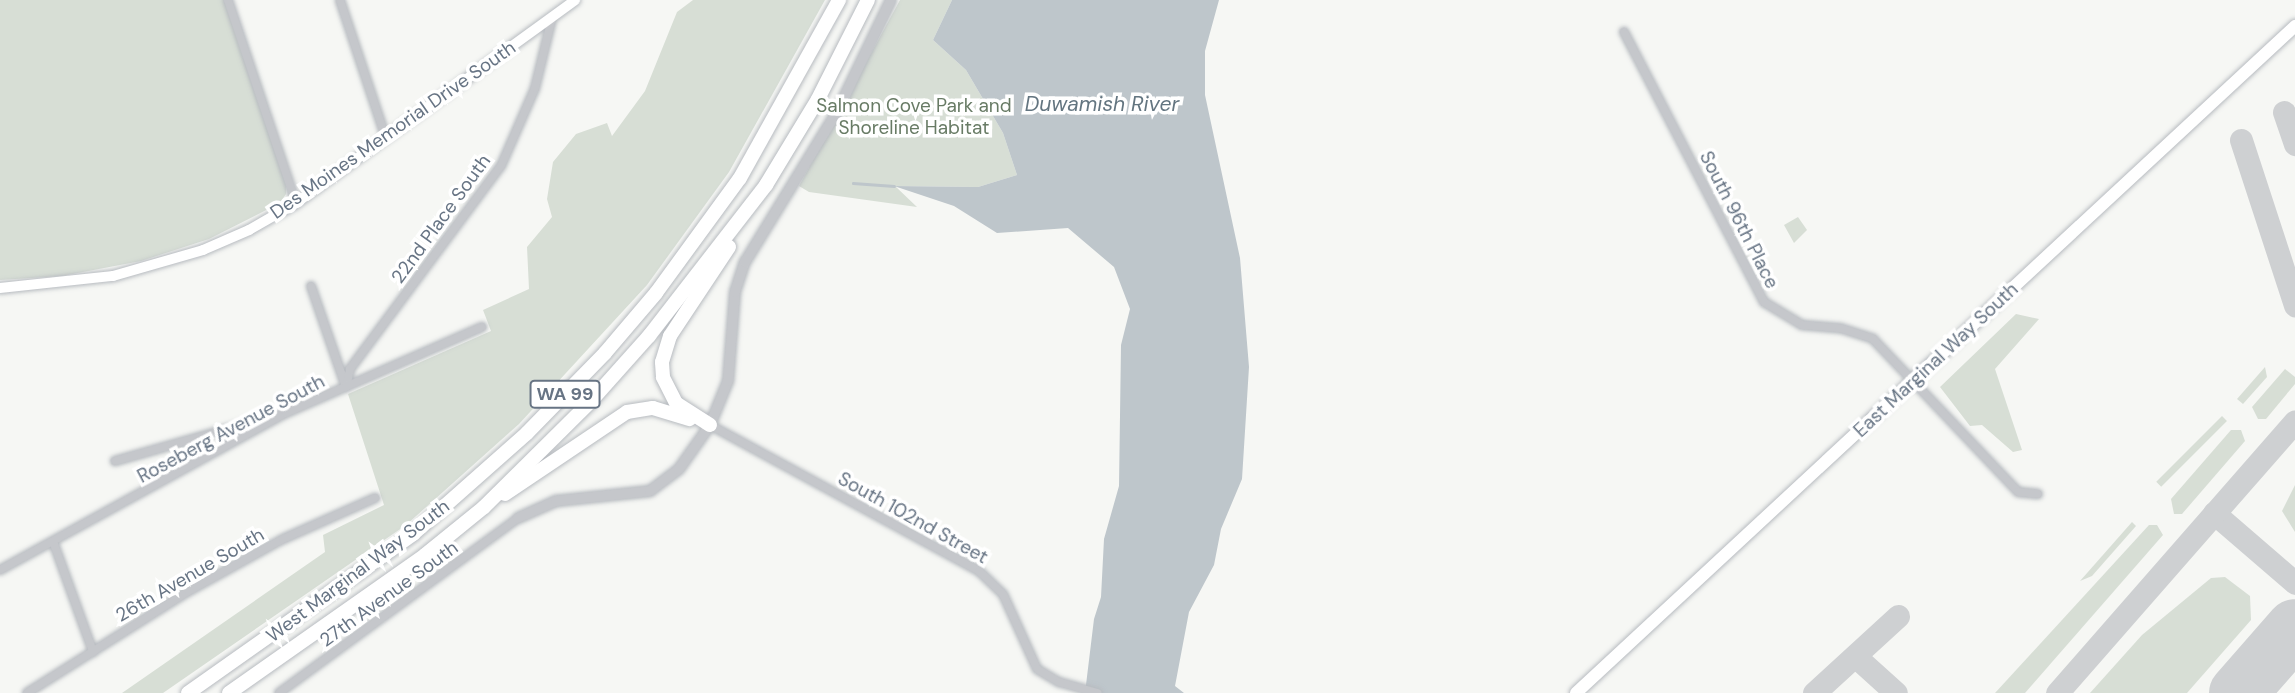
<!DOCTYPE html>
<html>
<head>
<meta charset="utf-8">
<style>
	body { margin:0 }
	#map { position:relative; width:2295px; height:693px; overflow:hidden; background:#f6f7f4; font-family:"DM Sans",sans-serif }
	div>[style] { position:absolute }
	.green>* { inset:0; background:#d7ded5; transform-origin:0 0 }
	.water>* { inset:0; background:#bec6cb }
	.stream>* { height:2.5px; margin:-1.25px; padding:0 1.25px; transform-origin:1.25px; border-radius:1.25px; background:#bec6cb }
	.taxiway>* { height:23px; margin:-11.5px; padding:0 11.5px; transform-origin:11.5px; border-radius:11.5px; background:#ced0d2 }
	.runway>* { height:58px; margin:-29px; padding:0 29px; transform-origin:29px; border-radius:29px; background:#ced0d2 }
	.roads { filter:drop-shadow(0 0 2px #b7bbc0) drop-shadow(0 0 2px #b7bbc0) }
	.minor>* { height:8px; margin:-4px; padding:0 4px; transform-origin:4px; border-radius:4px; background:#c5c7cb }
	.tertiary>* { height:10px; margin:-5px; padding:0 5px; transform-origin:5px; border-radius:5px; background:#c5c7cb }
	.secondary>* { height:10px; margin:-5px; padding:0 5px; transform-origin:5px; border-radius:5px; background:#fff }
	.primary>* { height:12px; margin:-6px; padding:0 6px; transform-origin:6px; border-radius:6px; background:#fff }
	.motorway>* { height:14px; margin:-7px; padding:0 7px; transform-origin:7px; border-radius:7px; background:#fff }
	span { translate:-50% -50%; white-space:nowrap; text-align:center; line-height:1.15; -webkit-text-stroke:7px #fff; paint-order:stroke }
	.shield-label span { padding:2px 5px; background:#fff; border:2px solid; border-radius:5px; -webkit-text-stroke-width:0 }
	.shield-label { font-size:18px; color:#677484; font-weight:700 }
	.park-label { font-size:19px; color:#687b65 }
	.street-label { font-size:19px; color:#677484 }
	.water-label { font-size:21px; color:#637580; font-style:italic }
</style>
</head>
<body>
<div id="map">
	<div class="green">
		<i style="clip-path:polygon(0 0,224px 0,286px 179px,286px 194px,280px 203px,209px 239px,141px 261px,62px 276px,0 280px)"></i>
		<i style="clip-path:polygon(693px 0,825px 0,729px 172px,647px 285px,519px 424px,406px 525px,163px 693px,122px 693px,325px 552px,323px 535px,384px 505px,348px 394px,491px 331px,483px 310px,529px 289px,527px 247px,552px 217px,547px 199px,553px 162px,576px 134px,607px 123px,612px 136px,645px 91px,677px 12px)"></i>
		<i style="clip-path:polygon(900px 0,952px 0,933px 40px,966px 70px,1003px 133px,1017px 175px,978px 187px,895px 186px,917px 207px,809px 192px,799px 186px)"></i>
		<i style="clip-path:polygon(1798px 217px,1807px 230px,1794px 243px,1784px 225px)"></i>
		<i style="clip-path:polygon(2016px 314px,2039px 319px,1995px 369px,2022px 450px,2013px 452px,1982px 425px,1970px 426px,1940px 387px)"></i>
		<i style="clip-path:polygon(2265px 367px,2267px 377px,2243px 404px,2237px 399px)"></i>
		<i style="clip-path:polygon(2285px 369px,2295px 377px,2295px 384px,2266px 419px,2258px 419px,2252px 407px)"></i>
		<i style="left:2222px;top:416px;width:7px;height:93px;rotate:45deg"></i>
		<i style="clip-path:polygon(2231px 430px,2241px 430px,2245px 441px,2182px 514px,2174px 514px,2171px 499px)"></i>
		<i style="clip-path:polygon(2295px 485px,2295px 532px,2282px 511px)"></i>
		<i style="clip-path:polygon(2132px 522px,2136px 526px,2092px 576px,2080px 581px)"></i>
		<i style="clip-path:polygon(2149px 525px,2157px 525px,2163px 535px,2025px 693px,1995px 693px)"></i>
		<i style="clip-path:polygon(2225px 577px,2250px 596px,2251px 620px,2187px 693px,2090px 693px,2142px 635px,2211px 578px)"></i>
	</div>
	<div class="water">
		<i style="clip-path:polygon(952px 0,1219px 0,1205px 51px,1205px 95px,1240px 258px,1249px 367px,1242px 479px,1221px 529px,1214px 565px,1189px 612px,1175px 686px,1184px 693px,1085px 693px,1094px 619px,1101px 597px,1104px 539px,1119px 486px,1121px 345px,1130px 309px,1114px 267px,1068px 228px,997px 233px,954px 206px,894px 186px,978px 187px,1017px 175px,1003px 133px,966px 70px,933px 40px)"></i>
	</div>
	<div class="stream">
		<i style="left:853px;top:183px;width:41px;rotate:4.2deg"></i>
	</div>
	<div class="taxiway">
		<i style="left:2284px;top:112px;width:34px;rotate:71deg"></i>
		<i style="left:2241px;top:140px;width:174px;rotate:71.9deg"></i>
		<i style="left:2214px;top:513px;width:107px;rotate:40.8deg"></i>
		<i style="left:1855px;top:656px;width:55px;rotate:42.1deg"></i>
		<i style="left:1814px;top:693px;width:114px;rotate:-42.5deg"></i>
		<i style="left:2057px;top:693px;width:361px;rotate:-48.8deg"></i>
	</div>
	<div class="runway">
		<i style="left:2238px;top:693px;width:86px;rotate:-48.8deg"></i>
	</div>
	<div class="roads">
		<div class="minor">
			<i style="left:228px;top:0;width:214px;rotate:71.5deg"></i>
			<i style="left:340px;top:0;width:145px;rotate:71.6deg"></i>
			<i style="left:1624px;top:32px;width:304px;rotate:62.6deg"></i>
			<i style="left:1764px;top:302px;width:44px;rotate:31.2deg"></i>
			<i style="left:1802px;top:325px;width:38px;rotate:5deg"></i>
			<i style="left:1840px;top:328px;width:35px;rotate:18deg"></i>
			<i style="left:1873px;top:339px;width:211px;rotate:46.5deg"></i>
			<i style="left:2018px;top:492px;width:20px;rotate:6deg"></i>
			<i style="left:311px;top:286px;width:107px;rotate:70.9deg"></i>
			<i style="left:346px;top:387px;width:18px;rotate:-77deg"></i>
			<i style="left:350px;top:369px;width:253px;rotate:-53.4deg"></i>
			<i style="left:501px;top:166px;width:85px;rotate:-66.4deg"></i>
			<i style="left:535px;top:88px;width:72px;rotate:-76.3deg"></i>
			<i style="left:710px;top:425px;width:306px;rotate:28.5deg"></i>
			<i style="left:979px;top:571px;width:33px;rotate:44deg"></i>
			<i style="left:1003px;top:594px;width:82px;rotate:65.6deg"></i>
			<i style="left:1037px;top:669px;width:26px;rotate:31deg"></i>
			<i style="left:1059px;top:682px;width:40px;rotate:16deg"></i>
			<i style="left:115px;top:461px;width:172px;rotate:-15.9deg"></i>
			<i style="left:54px;top:544px;width:115px;rotate:70.1deg"></i>
			<i style="left:0;top:570px;width:326px;rotate:-28.8deg"></i>
			<i style="left:286px;top:413px;width:214px;rotate:-23.7deg"></i>
			<i style="left:27px;top:693px;width:191px;rotate:-32.2deg"></i>
			<i style="left:189px;top:591px;width:107px;rotate:-29deg"></i>
			<i style="left:283px;top:539px;width:101px;rotate:-24deg"></i>
			<i style="left:279px;top:693px;width:296px;rotate:-36.2deg"></i>
		</div>
		<div class="tertiary">
			<i style="left:518px;top:518px;width:42px;rotate:-24.1deg"></i>
			<i style="left:556px;top:501px;width:95px;rotate:-6.1deg"></i>
			<i style="left:650px;top:491px;width:36px;rotate:-37deg"></i>
			<i style="left:679px;top:469px;width:54px;rotate:-54.8deg"></i>
			<i style="left:710px;top:425px;width:48px;rotate:-67.8deg"></i>
			<i style="left:728px;top:381px;width:89px;rotate:-85.5deg"></i>
			<i style="left:735px;top:292px;width:32px;rotate:-72deg"></i>
			<i style="left:745px;top:262px;width:176px;rotate:-58.5deg"></i>
			<i style="left:837px;top:112px;width:124px;rotate:-64.3deg"></i>
		</div>
		<div class="secondary">
			<i style="left:0;top:288px;width:114px;rotate:-6.1deg"></i>
			<i style="left:113px;top:276px;width:94px;rotate:-16.1deg"></i>
			<i style="left:203px;top:250px;width:50px;rotate:-23.5deg"></i>
			<i style="left:249px;top:230px;width:54px;rotate:-29.9deg"></i>
			<i style="left:296px;top:203px;width:345px;rotate:-36deg"></i>
		</div>
		<div class="primary">
			<i style="left:1576px;top:693px;width:981px;rotate:-42.85deg"></i>
		</div>
		<div class="motorway">
			<i style="left:710px;top:425px;width:40px;rotate:-147.1deg"></i>
			<i style="left:676px;top:403px;width:29px;rotate:-117deg"></i>
			<i style="left:663px;top:377px;width:15px;rotate:-94deg"></i>
			<i style="left:662px;top:362px;width:27px;rotate:-73deg"></i>
			<i style="left:670px;top:336px;width:107px;rotate:-56.5deg"></i>
			<i style="left:505px;top:494px;width:147px;rotate:-33.9deg"></i>
			<i style="left:627px;top:412px;width:26px;rotate:-9deg"></i>
			<i style="left:653px;top:408px;width:38px;rotate:17deg"></i>
			<i style="left:188px;top:693px;width:276px;rotate:-35.2deg"></i>
			<i style="left:413px;top:534px;width:152px;rotate:-41.5deg"></i>
			<i style="left:527px;top:433px;width:112px;rotate:-45.7deg"></i>
			<i style="left:605px;top:353px;width:79px;rotate:-49.6deg"></i>
			<i style="left:656px;top:293px;width:142px;rotate:-53.9deg"></i>
			<i style="left:740px;top:178px;width:204px;rotate:-60.9deg"></i>
			<i style="left:229px;top:693px;width:240px;rotate:-35.1deg"></i>
			<i style="left:425px;top:555px;width:76px;rotate:-39.1deg"></i>
			<i style="left:484px;top:507px;width:149px;rotate:-44.7deg"></i>
			<i style="left:590px;top:402px;width:89px;rotate:-48.2deg"></i>
			<i style="left:649px;top:336px;width:191px;rotate:-52.2deg"></i>
			<i style="left:766px;top:185px;width:100px;rotate:-58.8deg"></i>
			<i style="left:818px;top:99px;width:111px;rotate:-63.2deg"></i>
		</div>
	</div>
	<div class="shield-label">
		<span style="left:565px;top:394px">WA 99</span>
	</div>
	<div class="park-label">
		<span style="left:914px;top:117px">Salmon Cove Park and<br>Shoreline Habitat</span>
	</div>
	<div class="street-label">
		<span style="left:393px;top:130px;rotate:-35deg">Des Moines Memorial Drive South</span>
		<span style="left:441px;top:219px;rotate:-54deg">22nd Place South</span>
		<span style="left:1739px;top:220px;rotate:63deg">South 96th Place</span>
		<span style="left:1936px;top:360px;rotate:-43deg">East Marginal Way South</span>
		<span style="left:231px;top:429px;rotate:-28deg">Roseberg Avenue South</span>
		<span style="left:913px;top:518px;rotate:29deg">South 102nd Street</span>
		<span style="left:358px;top:571px;rotate:-37deg">West Marginal Way South</span>
		<span style="left:190px;top:575px;rotate:-30deg">26th Avenue South</span>
		<span style="left:389px;top:594px;rotate:-36deg">27th Avenue South</span>
	</div>
	<div class="water-label">
		<span style="left:1102px;top:104px">Duwamish River</span>
	</div>
</div>
</body>
</html>
